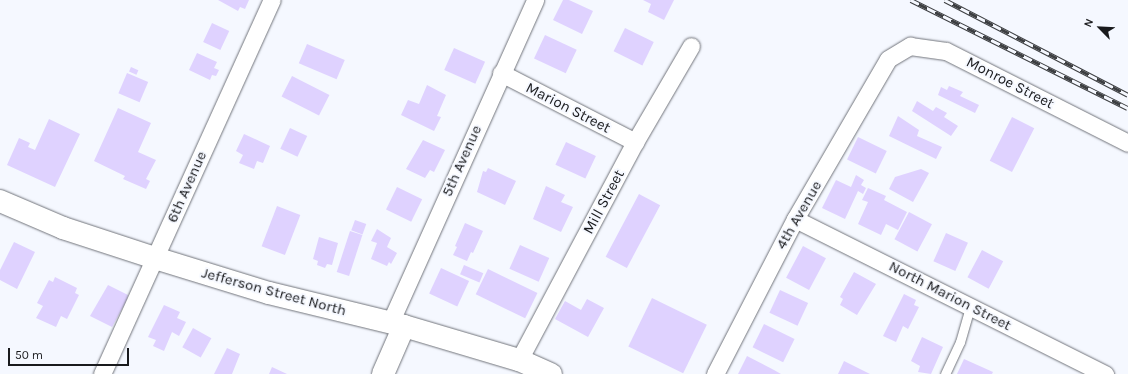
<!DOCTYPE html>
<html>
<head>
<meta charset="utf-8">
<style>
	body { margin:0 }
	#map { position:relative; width:1128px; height:374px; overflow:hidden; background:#f5f8ff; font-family:Karla,sans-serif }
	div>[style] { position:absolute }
	.building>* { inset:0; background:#dfd2ff; transform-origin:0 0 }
	.roads { filter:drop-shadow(0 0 1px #71747b) drop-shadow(0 0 1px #71747b) }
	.service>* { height:9px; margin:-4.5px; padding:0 4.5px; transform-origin:4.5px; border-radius:4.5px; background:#fff }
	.minor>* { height:17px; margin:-8.5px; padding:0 8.5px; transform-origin:8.5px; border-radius:8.5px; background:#fff }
	.tertiary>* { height:22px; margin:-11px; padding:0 11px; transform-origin:11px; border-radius:11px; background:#fff }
	.secondary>* { height:22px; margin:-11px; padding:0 11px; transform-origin:11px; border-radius:11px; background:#fff }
	.rail>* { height:4.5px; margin-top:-2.25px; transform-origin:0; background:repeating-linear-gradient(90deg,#f5f8ff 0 9px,#3d3f42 0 18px); box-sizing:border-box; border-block:1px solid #3d3f42 }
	span { translate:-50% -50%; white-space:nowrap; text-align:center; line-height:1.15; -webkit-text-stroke:3.5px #f5f8ff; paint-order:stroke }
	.street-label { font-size:15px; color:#191a1d }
	.north { position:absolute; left:1080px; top:8px; width:40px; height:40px; -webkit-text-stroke:3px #f5f8ff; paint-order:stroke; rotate:294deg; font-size:11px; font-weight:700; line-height:16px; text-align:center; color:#191a1d }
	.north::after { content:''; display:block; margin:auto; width:14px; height:18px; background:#191a1d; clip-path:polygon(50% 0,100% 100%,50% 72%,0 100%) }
	.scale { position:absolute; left:8px; top:348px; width:121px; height:18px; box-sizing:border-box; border:2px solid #191a1d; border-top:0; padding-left:5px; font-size:12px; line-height:14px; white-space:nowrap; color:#191a1d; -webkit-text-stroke:3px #f5f8ff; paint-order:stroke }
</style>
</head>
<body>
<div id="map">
	<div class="building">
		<i style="clip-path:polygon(218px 0,249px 0,245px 9px,240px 7px,238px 11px)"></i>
		<i style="clip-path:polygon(563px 0,569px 0,593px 11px,582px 34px,553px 20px)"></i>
		<i style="clip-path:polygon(643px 0,674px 0,664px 20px,648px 12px,651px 4px)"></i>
		<i style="left:212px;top:23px;width:19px;height:21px;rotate:25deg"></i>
		<i style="left:625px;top:28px;width:32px;height:26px;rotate:26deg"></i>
		<i style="left:545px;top:35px;width:35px;height:26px;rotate:25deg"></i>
		<i style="left:307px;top:44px;width:41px;height:21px;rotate:23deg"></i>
		<i style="left:454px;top:48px;width:34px;height:24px;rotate:24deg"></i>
		<i style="clip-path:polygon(197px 53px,217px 62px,214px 68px,219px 70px,216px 76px,212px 75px,210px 80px,189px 70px)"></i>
		<i style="left:131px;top:67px;width:8px;height:5px;rotate:23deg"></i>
		<i style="left:127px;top:73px;width:23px;height:22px;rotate:23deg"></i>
		<i style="left:292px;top:76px;width:42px;height:23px;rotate:27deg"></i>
		<i style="clip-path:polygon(427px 85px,446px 95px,437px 116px,441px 117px,434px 131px,401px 115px,408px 100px,419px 104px)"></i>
		<i style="clip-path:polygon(949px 86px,963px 92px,960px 96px,979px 105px,975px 113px,938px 95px,941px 87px,947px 90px)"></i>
		<i style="clip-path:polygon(917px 101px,933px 111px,936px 107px,947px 113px,944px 117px,958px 126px,951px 136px,912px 111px)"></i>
		<i style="clip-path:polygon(118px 108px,151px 123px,138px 152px,156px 160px,146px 179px,150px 181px,146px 189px,123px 179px,125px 176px,94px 161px)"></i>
		<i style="clip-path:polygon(898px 116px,919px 130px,917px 136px,942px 147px,936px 159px,889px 136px)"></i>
		<i style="left:1012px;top:117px;width:25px;height:49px;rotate:27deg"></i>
		<i style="clip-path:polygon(49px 119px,80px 134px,55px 187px,7px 165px,19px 138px,30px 143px,28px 147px,35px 150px)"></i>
		<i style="left:290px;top:128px;width:19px;height:23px;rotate:25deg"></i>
		<i style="clip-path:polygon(244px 134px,270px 146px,263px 163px,257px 161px,254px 169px,239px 163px,243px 155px,236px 151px)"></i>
		<i style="left:858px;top:137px;width:32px;height:25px;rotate:26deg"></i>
		<i style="clip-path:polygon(423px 140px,445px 150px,434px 172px,430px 170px,425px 178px,406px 169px)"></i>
		<i style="left:566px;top:142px;width:33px;height:25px;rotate:25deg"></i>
		<i style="clip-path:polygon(488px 168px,516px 181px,505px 205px,477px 192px,483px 171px,486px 172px)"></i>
		<i style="clip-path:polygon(921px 169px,929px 173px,913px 202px,889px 189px,895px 177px)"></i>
		<i style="clip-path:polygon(856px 175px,864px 180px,861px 185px,866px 188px,863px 194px,858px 191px,845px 219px,822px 208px,836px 180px,851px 187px)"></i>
		<i style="clip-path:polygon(546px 186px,565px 195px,561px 202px,573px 207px,561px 232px,533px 219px)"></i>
		<i style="left:397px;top:187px;width:28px;height:25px;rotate:26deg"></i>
		<i style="clip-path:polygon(868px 188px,886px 196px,884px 200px,907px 212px,898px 230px,886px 224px,881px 235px,858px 224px,868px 202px,862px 200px)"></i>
		<i style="left:639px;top:194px;width:24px;height:71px;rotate:28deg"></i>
		<i style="left:277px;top:206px;width:25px;height:43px;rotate:21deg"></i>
		<i style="left:909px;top:212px;width:26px;height:31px;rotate:28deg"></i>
		<i style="left:355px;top:220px;width:12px;height:11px;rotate:20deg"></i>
		<i style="clip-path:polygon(465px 223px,483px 231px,473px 253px,471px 252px,467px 261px,453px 255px,457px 247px,455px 246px)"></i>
		<i style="clip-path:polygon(377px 229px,391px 238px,387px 247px,397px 253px,391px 264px,389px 262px,387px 266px,371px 259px,377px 243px,371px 241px)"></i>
		<i style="left:350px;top:231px;width:13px;height:43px;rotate:18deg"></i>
		<i style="left:946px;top:233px;width:24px;height:31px;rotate:24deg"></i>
		<i style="clip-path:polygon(319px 237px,338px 243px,332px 265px,327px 264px,325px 268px,317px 265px,318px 261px,313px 259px)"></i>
		<i style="clip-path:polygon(14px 242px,35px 252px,17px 289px,0 280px,0 270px)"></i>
		<i style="left:520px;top:245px;width:32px;height:26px;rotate:24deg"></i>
		<i style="left:803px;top:246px;width:26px;height:36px;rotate:28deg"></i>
		<i style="left:982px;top:250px;width:24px;height:31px;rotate:28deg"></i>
		<i style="left:464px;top:265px;width:21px;height:10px;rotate:23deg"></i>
		<i style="left:441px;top:268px;width:31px;height:28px;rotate:25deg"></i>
		<i style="left:488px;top:269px;width:55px;height:28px;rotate:26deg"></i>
		<i style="clip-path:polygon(854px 272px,876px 284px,857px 315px,840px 305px,843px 299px,840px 297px)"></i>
		<i style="clip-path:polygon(55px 277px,77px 288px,75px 293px,79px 295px,67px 319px,61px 316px,56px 327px,36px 318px,43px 306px,37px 303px,49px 280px,53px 282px)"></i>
		<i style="clip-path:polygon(108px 285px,128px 295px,127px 300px,112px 327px,90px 316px)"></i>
		<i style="left:780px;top:290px;width:31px;height:25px;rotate:25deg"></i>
		<i style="clip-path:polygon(904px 294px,916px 300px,914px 305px,919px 307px,908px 329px,903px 326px,896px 342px,883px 336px)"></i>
		<i style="left:652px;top:298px;width:61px;height:54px;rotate:26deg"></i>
		<i style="clip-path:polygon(587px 299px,604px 308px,588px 337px,555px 319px,565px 301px,581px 310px)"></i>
		<i style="clip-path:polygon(164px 305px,180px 312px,177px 318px,186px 322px,179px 336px,172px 332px,164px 351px,153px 346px,156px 340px,148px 337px)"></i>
		<i style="left:764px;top:324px;width:34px;height:26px;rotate:26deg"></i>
		<i style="left:193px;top:328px;width:21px;height:22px;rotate:29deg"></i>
		<i style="clip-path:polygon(922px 337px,943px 347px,931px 374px,918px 372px,920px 366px,911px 361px)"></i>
		<i style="clip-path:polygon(227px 348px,240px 354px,232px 374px,214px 374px)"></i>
		<i style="clip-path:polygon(747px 356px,774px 370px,781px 374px,738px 374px)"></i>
		<i style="clip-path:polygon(964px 359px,993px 372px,992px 374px,957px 374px)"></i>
		<i style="clip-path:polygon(844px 361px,870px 374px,838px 374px)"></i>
		<i style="clip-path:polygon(272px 367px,287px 374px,269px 374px)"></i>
	</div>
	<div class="roads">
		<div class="service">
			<i style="left:945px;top:374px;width:35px;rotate:-65deg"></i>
			<i style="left:960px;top:342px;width:37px;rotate:-74deg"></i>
		</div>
		<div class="minor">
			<i style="left:501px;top:73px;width:151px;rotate:27.2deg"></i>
			<i style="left:795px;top:219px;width:347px;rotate:26.6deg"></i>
			<i style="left:390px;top:323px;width:354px;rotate:-65.8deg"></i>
			<i style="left:519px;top:360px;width:247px;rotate:-62deg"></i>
			<i style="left:635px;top:142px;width:111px;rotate:-59.7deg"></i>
			<i style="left:102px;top:374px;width:411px;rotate:-65.6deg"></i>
			<i style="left:715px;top:374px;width:174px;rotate:-62.7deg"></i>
			<i style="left:795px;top:219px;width:185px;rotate:-59.8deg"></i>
			<i style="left:888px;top:59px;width:26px;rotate:-31deg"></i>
			<i style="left:910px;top:46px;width:36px;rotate:8deg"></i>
			<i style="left:946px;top:51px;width:204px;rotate:26.8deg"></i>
		</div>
		<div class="tertiary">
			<i style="left:383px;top:374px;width:52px;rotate:-66.4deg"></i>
		</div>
		<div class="secondary">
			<i style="left:0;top:201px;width:69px;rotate:23.2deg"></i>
			<i style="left:63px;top:228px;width:97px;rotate:18.1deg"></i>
			<i style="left:155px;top:258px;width:119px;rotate:17.1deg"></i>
			<i style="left:269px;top:293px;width:139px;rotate:13.7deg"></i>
			<i style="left:404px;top:326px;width:120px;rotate:16.5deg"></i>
			<i style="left:519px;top:360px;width:35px;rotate:24deg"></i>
		</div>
	</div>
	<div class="rail">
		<i style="left:911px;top:0;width:242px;rotate:26.5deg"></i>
		<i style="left:945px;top:0;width:206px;rotate:27.4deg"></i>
	</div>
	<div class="street-label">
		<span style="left:1010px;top:83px;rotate:27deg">Monroe Street</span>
		<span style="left:568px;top:108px;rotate:27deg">Marion Street</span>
		<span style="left:462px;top:161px;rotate:-66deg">5th Avenue</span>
		<span style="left:187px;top:187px;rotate:-66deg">6th Avenue</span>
		<span style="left:604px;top:202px;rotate:-62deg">Mill Street</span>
		<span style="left:799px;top:215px;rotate:-60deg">4th Avenue</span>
		<span style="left:274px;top:292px;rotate:15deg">Jefferson Street North</span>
		<span style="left:950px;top:296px;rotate:27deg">North Marion Street</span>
	</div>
	<div class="north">N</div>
	<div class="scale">50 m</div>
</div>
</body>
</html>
